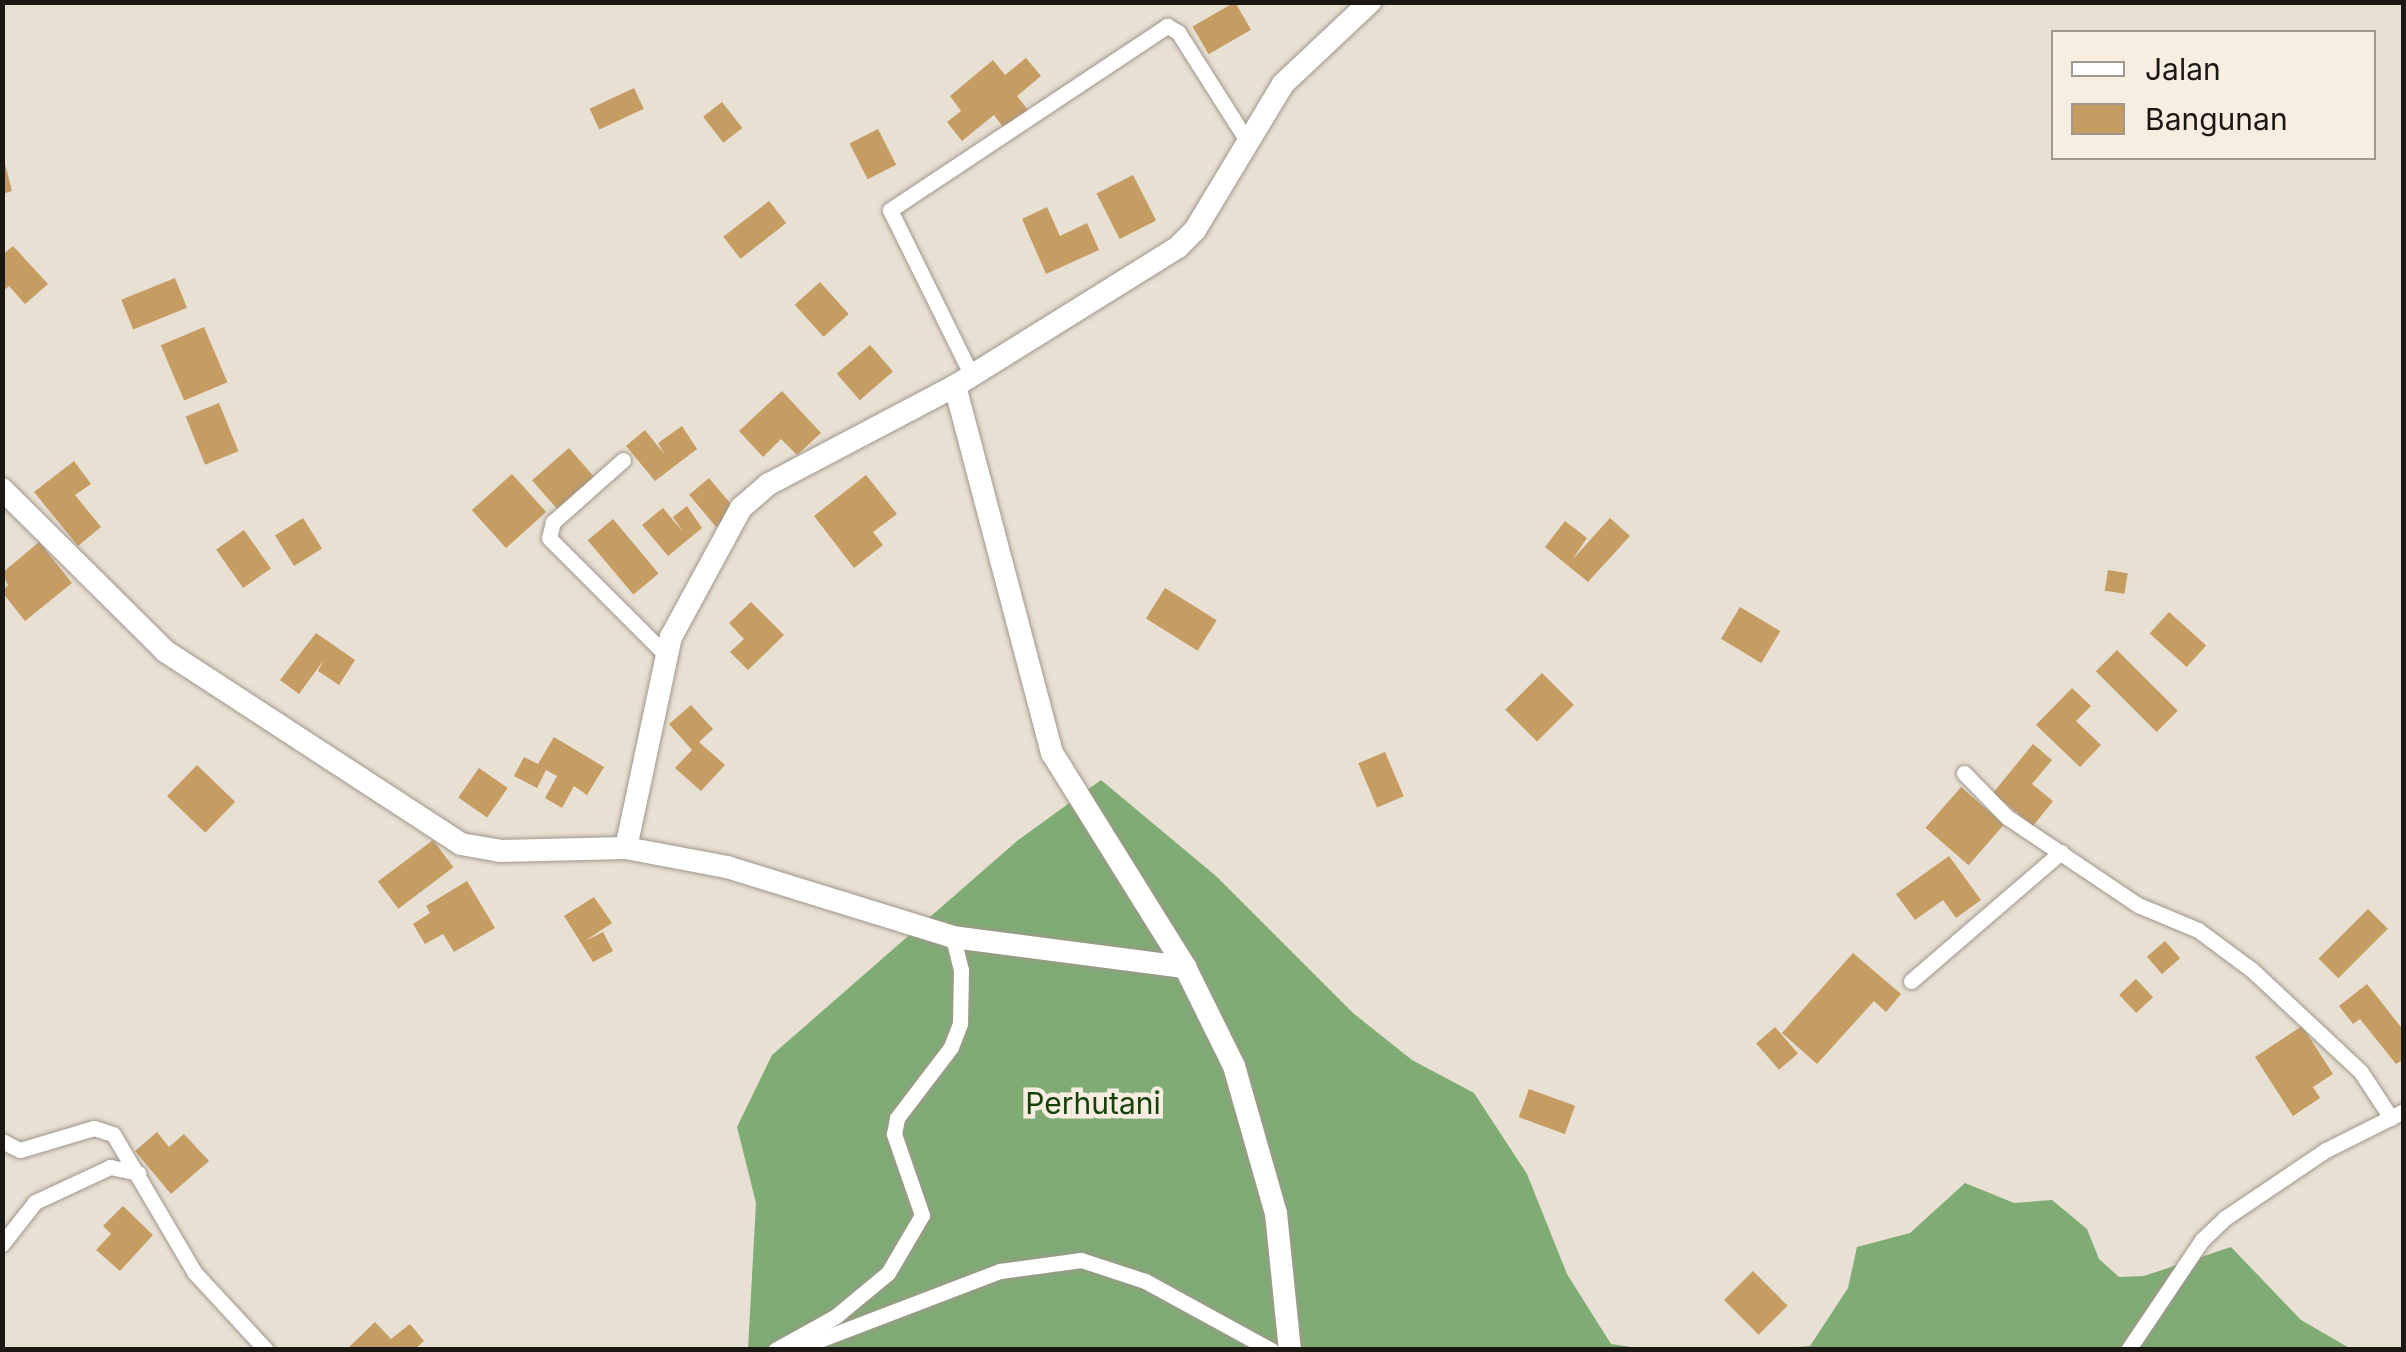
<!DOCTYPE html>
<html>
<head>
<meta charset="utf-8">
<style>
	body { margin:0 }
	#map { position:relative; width:2406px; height:1352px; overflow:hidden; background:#e9e0d4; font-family:Inter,sans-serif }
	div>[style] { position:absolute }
	.forest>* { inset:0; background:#7fab75 }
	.building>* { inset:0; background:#c59c62; transform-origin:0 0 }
	.roads { filter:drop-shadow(0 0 2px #a0978b) drop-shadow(0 0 2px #a0978b) }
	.street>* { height:15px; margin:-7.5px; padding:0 7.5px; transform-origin:7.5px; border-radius:7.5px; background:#fff }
	.secondary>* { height:22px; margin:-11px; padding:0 11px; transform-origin:11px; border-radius:11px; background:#fff }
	span { translate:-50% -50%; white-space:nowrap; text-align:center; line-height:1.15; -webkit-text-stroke:9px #f7ede1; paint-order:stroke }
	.park-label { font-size:30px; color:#154109 }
	.frame { position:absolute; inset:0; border:5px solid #1b1814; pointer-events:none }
	.legend { position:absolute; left:2051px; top:30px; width:325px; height:130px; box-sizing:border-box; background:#f7ede1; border:2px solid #9f988f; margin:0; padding:12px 18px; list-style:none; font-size:30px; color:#1b1814 }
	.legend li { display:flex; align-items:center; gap:20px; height:50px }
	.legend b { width:50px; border:2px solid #9f988f }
</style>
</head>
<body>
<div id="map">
	<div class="forest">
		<i style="clip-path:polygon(1101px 780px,1216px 876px,1353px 1013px,1412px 1060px,1474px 1093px,1527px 1174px,1567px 1274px,1611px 1344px,1646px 1349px,748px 1349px,756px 1203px,737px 1127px,772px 1055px,1017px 841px)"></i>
		<i style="clip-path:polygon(1965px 1183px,2014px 1203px,2052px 1200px,2087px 1229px,2099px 1259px,2119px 1277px,2144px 1276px,2231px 1247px,2301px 1320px,2351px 1349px,1758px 1350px,1810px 1346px,1848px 1288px,1857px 1247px,1910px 1233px)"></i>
	</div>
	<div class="building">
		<i style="left:1235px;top:2px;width:32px;height:49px;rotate:60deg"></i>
		<i style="clip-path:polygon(1026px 58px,1041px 76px,1017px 96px,1028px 110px,1004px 128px,994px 115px,962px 141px,947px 122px,961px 111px,950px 96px,993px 60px,1005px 75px)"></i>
		<i style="left:634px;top:88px;width:23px;height:49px;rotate:65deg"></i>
		<i style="left:722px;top:102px;width:33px;height:24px;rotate:52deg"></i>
		<i style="left:878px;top:129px;width:40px;height:32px;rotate:63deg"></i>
		<i style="clip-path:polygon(4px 160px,12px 191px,2px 194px,2px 161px)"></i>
		<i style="left:1133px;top:175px;width:51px;height:41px;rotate:63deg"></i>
		<i style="left:769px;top:201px;width:28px;height:58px;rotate:52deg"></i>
		<i style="clip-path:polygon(1047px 207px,1060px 236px,1087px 223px,1099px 250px,1046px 274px,1022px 219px)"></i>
		<i style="clip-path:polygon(13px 246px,48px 284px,25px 304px,9px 286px,2px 292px,2px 255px)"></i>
		<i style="left:175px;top:278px;width:32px;height:58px;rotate:68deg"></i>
		<i style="left:820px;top:282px;width:43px;height:34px;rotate:48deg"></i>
		<i style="left:204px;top:327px;width:60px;height:47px;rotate:67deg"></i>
		<i style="left:870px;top:345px;width:35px;height:44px;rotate:49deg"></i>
		<i style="clip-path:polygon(782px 391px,821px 433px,797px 455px,781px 439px,763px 457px,739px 431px)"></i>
		<i style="left:219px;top:403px;width:52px;height:36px;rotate:68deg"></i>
		<i style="clip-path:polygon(682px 426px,697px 449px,655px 481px,626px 446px,645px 430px,665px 455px,658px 443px)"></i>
		<i style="left:569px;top:448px;width:40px;height:49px;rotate:49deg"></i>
		<i style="clip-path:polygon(74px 461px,91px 484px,75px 495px,101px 527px,78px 546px,34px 492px)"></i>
		<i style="left:512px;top:474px;width:51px;height:54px;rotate:48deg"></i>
		<i style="clip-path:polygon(866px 475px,897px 514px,873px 532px,883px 545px,854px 568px,814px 516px)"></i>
		<i style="left:709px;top:478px;width:42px;height:26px;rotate:50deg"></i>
		<i style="clip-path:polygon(687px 506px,702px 528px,668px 556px,642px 525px,663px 508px,683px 532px,673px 517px)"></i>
		<i style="left:303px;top:518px;width:36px;height:33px;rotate:58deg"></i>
		<i style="clip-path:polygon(1610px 518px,1630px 536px,1588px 582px,1545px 547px,1565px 521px,1587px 538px,1572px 560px)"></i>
		<i style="left:613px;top:519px;width:71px;height:33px;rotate:50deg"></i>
		<i style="left:244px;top:530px;width:47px;height:34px;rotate:55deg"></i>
		<i style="clip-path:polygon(39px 542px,72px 583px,25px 621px,2px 592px,8px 585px,2px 573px)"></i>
		<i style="left:2108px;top:570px;width:20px;height:21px;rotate:9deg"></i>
		<i style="left:1165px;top:588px;width:61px;height:36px;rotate:32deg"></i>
		<i style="clip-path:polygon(751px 602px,784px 635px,748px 670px,730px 652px,744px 639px,729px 623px)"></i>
		<i style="left:1740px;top:607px;width:47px;height:37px;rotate:31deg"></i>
		<i style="left:2169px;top:612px;width:50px;height:29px;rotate:42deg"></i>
		<i style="clip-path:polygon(316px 633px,355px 660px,339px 685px,318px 671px,323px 661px,299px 694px,280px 680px)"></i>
		<i style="left:2117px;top:650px;width:86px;height:30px;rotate:45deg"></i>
		<i style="left:1542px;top:673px;width:45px;height:52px;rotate:45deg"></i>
		<i style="clip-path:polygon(2072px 688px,2091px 706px,2076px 721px,2101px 745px,2080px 767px,2036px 725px)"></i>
		<i style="clip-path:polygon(691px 705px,713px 729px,699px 742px,725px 765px,701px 791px,675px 768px,692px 750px,669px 724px)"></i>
		<i style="clip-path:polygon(554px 737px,604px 767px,587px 795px,574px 786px,562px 808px,545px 798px,557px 776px,546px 770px,537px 788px,514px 776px,524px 757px,538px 764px)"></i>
		<i style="clip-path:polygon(2033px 744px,2052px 760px,2032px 784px,2053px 801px,2033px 826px,1993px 793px)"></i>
		<i style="left:1385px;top:752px;width:48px;height:29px;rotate:67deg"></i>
		<i style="left:197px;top:765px;width:53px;height:43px;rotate:44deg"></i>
		<i style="left:479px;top:768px;width:35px;height:36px;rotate:35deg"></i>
		<i style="left:1961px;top:787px;width:57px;height:54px;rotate:41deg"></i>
		<i style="left:433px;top:840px;width:34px;height:69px;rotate:53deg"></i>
		<i style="clip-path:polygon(1949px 856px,1981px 900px,1956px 918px,1943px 900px,1915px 920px,1896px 894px)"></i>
		<i style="clip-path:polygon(467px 881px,495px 928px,454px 952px,443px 934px,425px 944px,413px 924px,430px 913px,426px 906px)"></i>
		<i style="clip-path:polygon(594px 897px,612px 923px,585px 941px,603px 932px,613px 951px,593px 962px,564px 916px)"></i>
		<i style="left:2368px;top:909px;width:28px;height:70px;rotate:45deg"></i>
		<i style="left:2165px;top:941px;width:23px;height:24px;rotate:49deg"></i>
		<i style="clip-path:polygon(1853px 953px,1901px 994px,1886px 1012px,1874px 1001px,1817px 1064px,1782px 1033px)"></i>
		<i style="left:2136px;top:979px;width:25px;height:23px;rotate:47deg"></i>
		<i style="clip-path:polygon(2367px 984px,2404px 1031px,2404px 1059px,2396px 1064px,2360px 1019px,2353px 1024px,2339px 1006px)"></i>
		<i style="clip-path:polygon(2302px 1026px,2333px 1074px,2313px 1087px,2320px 1098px,2293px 1116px,2255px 1057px)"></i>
		<i style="left:1775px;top:1027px;width:35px;height:25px;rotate:49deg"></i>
		<i style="left:1529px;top:1089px;width:49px;height:30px;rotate:20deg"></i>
		<i style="clip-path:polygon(157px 1132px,169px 1147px,184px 1134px,209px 1161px,171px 1194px,135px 1151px)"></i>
		<i style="clip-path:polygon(123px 1206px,153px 1235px,120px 1271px,96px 1250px,111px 1234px,103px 1226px)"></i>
		<i style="left:1753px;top:1271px;width:49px;height:41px;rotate:45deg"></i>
		<i style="clip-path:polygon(375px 1322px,391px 1339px,410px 1324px,424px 1341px,414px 1350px,346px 1350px)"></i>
	</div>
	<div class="roads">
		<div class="street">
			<i style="left:972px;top:376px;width:185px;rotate:-116.3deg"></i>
			<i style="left:890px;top:210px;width:333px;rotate:-33.6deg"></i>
			<i style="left:1167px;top:26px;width:13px;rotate:29deg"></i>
			<i style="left:1178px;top:32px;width:127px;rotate:57.6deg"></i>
			<i style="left:623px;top:460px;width:94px;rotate:138.5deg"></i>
			<i style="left:553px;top:522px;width:16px;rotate:104deg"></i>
			<i style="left:549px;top:538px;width:165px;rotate:45deg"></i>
			<i style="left:1964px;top:773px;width:62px;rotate:45.7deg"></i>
			<i style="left:2007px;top:817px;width:158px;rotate:33.9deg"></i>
			<i style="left:2138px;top:905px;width:65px;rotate:22.6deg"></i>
			<i style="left:2198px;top:930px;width:67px;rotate:36.5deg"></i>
			<i style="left:2252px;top:970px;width:149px;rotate:43.1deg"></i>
			<i style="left:2361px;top:1072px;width:55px;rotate:56.9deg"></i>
			<i style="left:1911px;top:981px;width:198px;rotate:-40.7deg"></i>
			<i style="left:2px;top:1141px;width:20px;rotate:27deg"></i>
			<i style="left:20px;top:1150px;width:77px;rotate:-16.6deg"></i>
			<i style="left:94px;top:1128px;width:20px;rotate:18deg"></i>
			<i style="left:113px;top:1134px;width:161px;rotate:59.5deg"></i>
			<i style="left:195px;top:1273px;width:105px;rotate:47.3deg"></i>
			<i style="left:2px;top:1244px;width:53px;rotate:-51.8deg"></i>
			<i style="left:35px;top:1202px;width:83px;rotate:-25deg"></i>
			<i style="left:110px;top:1167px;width:29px;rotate:12deg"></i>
			<i style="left:775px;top:1350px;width:70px;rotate:-29.1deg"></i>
			<i style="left:836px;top:1316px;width:67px;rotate:-39.6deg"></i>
			<i style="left:888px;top:1273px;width:67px;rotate:-59.6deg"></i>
			<i style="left:922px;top:1215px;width:86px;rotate:-109.1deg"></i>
			<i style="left:894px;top:1134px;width:16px;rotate:-79deg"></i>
			<i style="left:897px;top:1118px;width:89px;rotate:-52.7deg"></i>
			<i style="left:951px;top:1047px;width:26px;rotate:-69deg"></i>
			<i style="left:960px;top:1023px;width:53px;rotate:-88.9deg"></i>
			<i style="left:961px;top:970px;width:34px;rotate:-104deg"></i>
			<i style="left:793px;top:1350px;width:222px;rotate:-20.9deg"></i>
			<i style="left:1000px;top:1271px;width:82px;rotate:-7.7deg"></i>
			<i style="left:1081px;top:1260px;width:67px;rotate:18.2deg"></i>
			<i style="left:1145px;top:1281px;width:144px;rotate:28.7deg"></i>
			<i style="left:2128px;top:1350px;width:133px;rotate:-56.1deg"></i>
			<i style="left:2202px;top:1240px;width:32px;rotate:-44deg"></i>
			<i style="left:2225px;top:1218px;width:122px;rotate:-34deg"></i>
			<i style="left:2326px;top:1150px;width:87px;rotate:-26.6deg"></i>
		</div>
		<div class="secondary">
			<i style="left:955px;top:386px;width:380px;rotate:75.2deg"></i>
			<i style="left:1052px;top:753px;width:252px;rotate:58.1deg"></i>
			<i style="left:1185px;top:967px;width:110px;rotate:63.7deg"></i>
			<i style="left:1234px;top:1066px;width:153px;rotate:74.1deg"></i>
			<i style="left:1276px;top:1213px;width:138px;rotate:84.2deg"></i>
			<i style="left:2px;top:489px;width:230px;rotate:44.8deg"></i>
			<i style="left:165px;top:651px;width:353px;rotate:33.1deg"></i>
			<i style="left:461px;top:844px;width:40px;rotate:10deg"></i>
			<i style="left:500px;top:851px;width:126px;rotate:-1.4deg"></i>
			<i style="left:626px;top:848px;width:216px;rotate:-78deg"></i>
			<i style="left:671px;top:637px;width:147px;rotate:-61.5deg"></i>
			<i style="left:741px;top:508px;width:37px;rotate:-41deg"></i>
			<i style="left:769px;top:484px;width:210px;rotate:-27.8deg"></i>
			<i style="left:955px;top:386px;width:263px;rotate:-31.9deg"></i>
			<i style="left:1178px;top:247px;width:24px;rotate:-45deg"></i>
			<i style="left:1195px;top:230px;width:170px;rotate:-58.9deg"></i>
			<i style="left:1283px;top:84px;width:120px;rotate:-43.3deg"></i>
			<i style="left:626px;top:848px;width:103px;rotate:10.7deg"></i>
			<i style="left:727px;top:867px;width:237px;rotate:17.2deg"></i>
			<i style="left:953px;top:937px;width:234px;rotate:7.4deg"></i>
		</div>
	</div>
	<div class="park-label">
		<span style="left:1093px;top:1103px">Perhutani</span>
	</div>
	<div class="frame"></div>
	<ul class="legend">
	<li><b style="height:12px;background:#fff"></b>Jalan</li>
	<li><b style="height:28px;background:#c59c62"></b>Bangunan</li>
	</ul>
</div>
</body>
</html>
